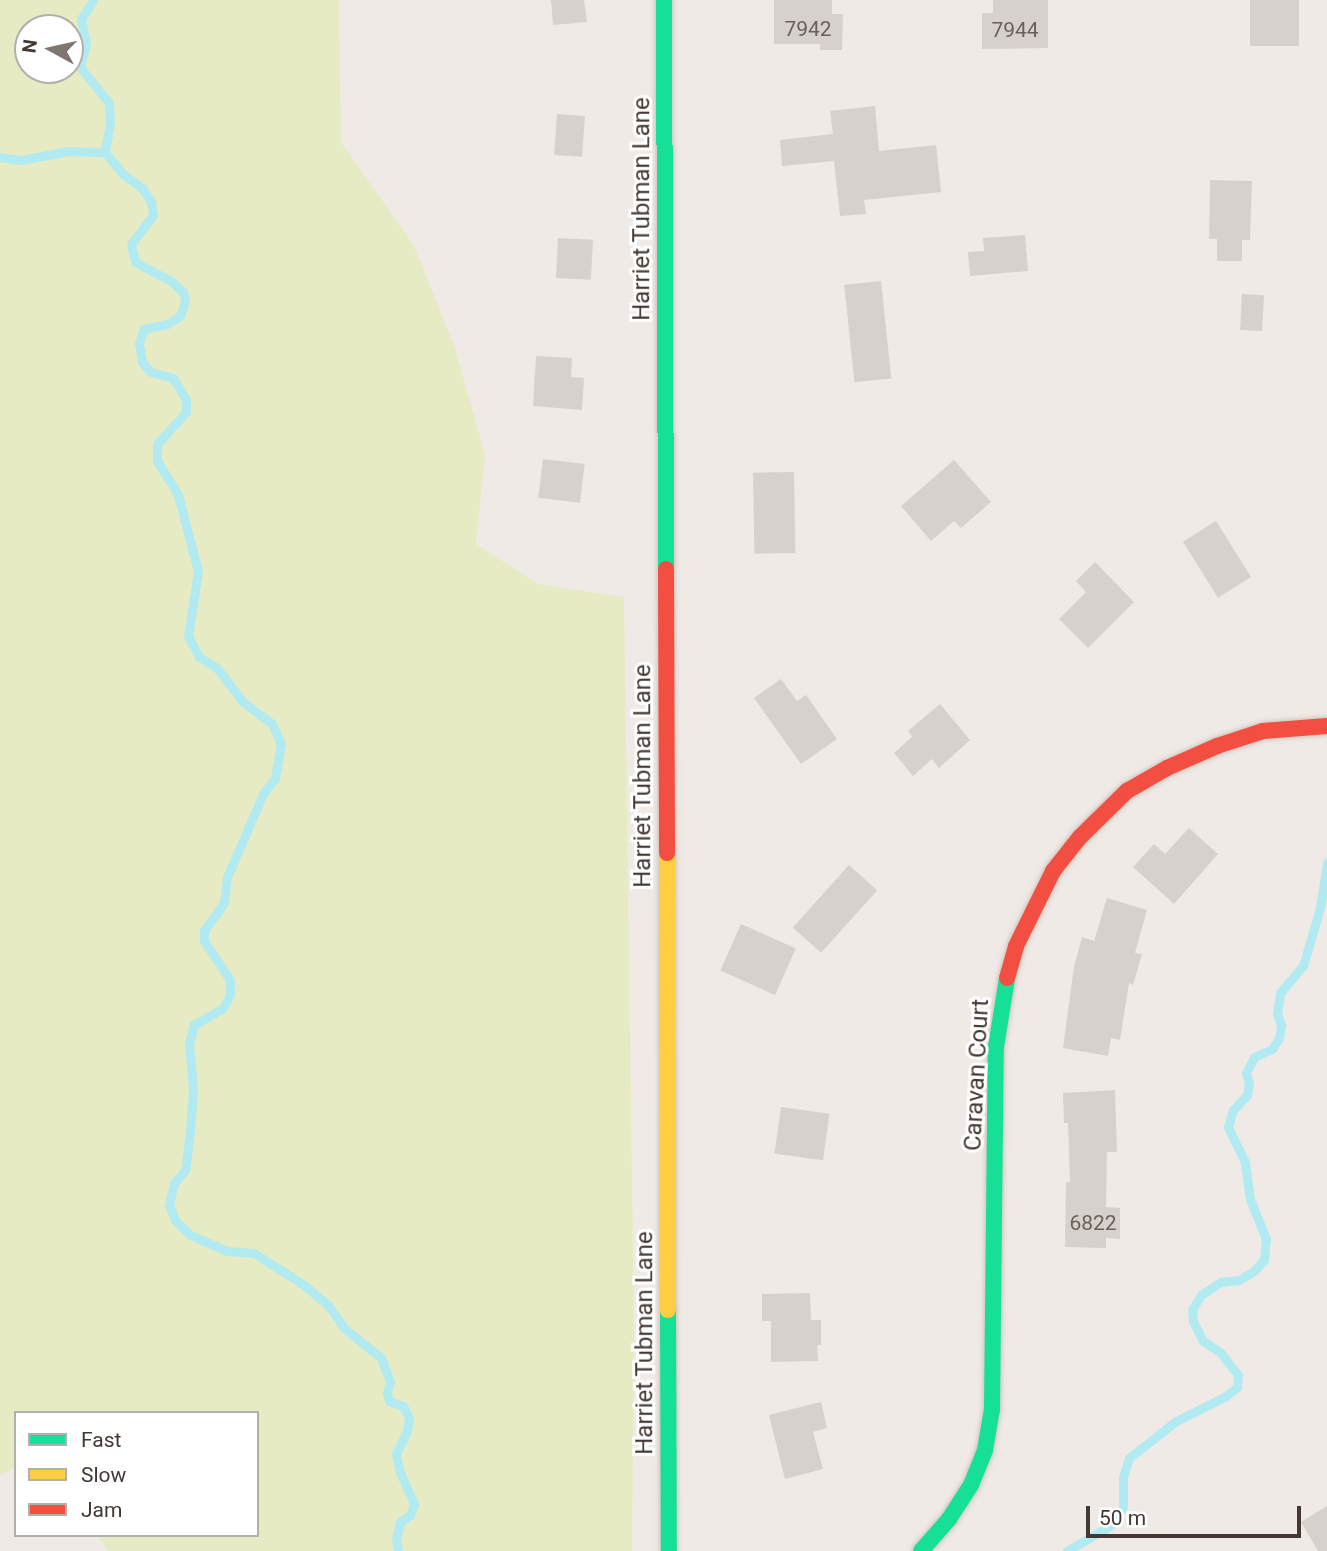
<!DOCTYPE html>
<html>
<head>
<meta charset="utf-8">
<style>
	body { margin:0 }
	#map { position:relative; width:1327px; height:1551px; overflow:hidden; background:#efeae6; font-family:Roboto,sans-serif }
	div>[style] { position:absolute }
	.green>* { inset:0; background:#e7ebc3 }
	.stream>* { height:9px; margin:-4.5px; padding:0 4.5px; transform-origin:4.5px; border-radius:4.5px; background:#b2eaf1 }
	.building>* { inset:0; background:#d7d1cd; transform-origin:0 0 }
	.roads { filter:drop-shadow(0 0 2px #d0c6bd) drop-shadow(0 0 2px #d0c6bd) }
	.fast>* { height:16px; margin:-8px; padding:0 8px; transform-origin:8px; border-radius:8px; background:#16e098 }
	.slow>* { height:16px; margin:-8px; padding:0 8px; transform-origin:8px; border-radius:8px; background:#ffcf43 }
	.jam>* { height:16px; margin:-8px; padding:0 8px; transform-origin:8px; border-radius:8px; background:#f24e42 }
	span { translate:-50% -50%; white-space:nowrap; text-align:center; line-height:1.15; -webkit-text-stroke:6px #fff; paint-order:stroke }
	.number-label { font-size:21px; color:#6a605a }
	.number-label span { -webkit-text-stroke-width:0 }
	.street-label { font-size:24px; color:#443832 }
	.legend { position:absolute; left:14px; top:1411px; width:245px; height:126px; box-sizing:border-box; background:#fff; border:2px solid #b4afad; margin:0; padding:9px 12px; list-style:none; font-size:21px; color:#443832 }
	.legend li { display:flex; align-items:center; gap:14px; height:35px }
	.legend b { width:35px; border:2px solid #b4afad }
	.north { position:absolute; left:14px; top:14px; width:70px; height:70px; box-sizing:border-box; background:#fff; border:2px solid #b4afad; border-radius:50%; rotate:278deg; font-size:19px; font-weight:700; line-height:28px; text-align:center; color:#443832 }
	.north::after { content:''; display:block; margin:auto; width:24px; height:32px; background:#807671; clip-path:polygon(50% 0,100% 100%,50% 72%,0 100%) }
	.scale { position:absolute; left:1086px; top:1506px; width:215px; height:32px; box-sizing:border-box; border:4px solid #443832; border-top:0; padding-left:9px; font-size:21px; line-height:24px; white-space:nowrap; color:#443832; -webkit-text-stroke:5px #fff; paint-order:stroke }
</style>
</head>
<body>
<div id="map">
	<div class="green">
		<i style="clip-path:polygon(evenodd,0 0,339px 0,341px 142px,414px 246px,455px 348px,485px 455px,476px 544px,538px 584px,624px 597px,634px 1324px,632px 1551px,108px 1551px,97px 1535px,257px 1535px,257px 1413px,16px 1413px,16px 1467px,0 1475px,0 0,28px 28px,70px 28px,70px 70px,28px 70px,28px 28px)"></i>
	</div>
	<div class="stream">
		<i style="left:93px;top:0;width:22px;rotate:122deg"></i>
		<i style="left:81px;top:19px;width:25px;rotate:78deg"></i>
		<i style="left:86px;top:43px;width:25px;rotate:104deg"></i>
		<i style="left:80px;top:67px;width:46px;rotate:51.1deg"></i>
		<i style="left:109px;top:103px;width:20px;rotate:87deg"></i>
		<i style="left:110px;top:123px;width:29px;rotate:100deg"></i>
		<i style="left:105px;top:152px;width:28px;rotate:51deg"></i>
		<i style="left:123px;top:174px;width:24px;rotate:36deg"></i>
		<i style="left:142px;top:188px;width:17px;rotate:57deg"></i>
		<i style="left:151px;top:202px;width:13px;rotate:81deg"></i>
		<i style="left:153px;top:215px;width:36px;rotate:127deg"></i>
		<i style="left:131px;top:244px;width:18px;rotate:77deg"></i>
		<i style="left:135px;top:262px;width:41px;rotate:27.8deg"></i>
		<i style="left:171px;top:281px;width:16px;rotate:43deg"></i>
		<i style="left:183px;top:292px;width:9px;rotate:77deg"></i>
		<i style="left:185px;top:301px;width:16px;rotate:108deg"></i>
		<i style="left:180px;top:316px;width:15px;rotate:148deg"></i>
		<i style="left:167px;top:324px;width:24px;rotate:168deg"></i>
		<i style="left:144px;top:329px;width:15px;rotate:110deg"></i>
		<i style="left:139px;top:343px;width:19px;rotate:81deg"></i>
		<i style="left:142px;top:362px;width:13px;rotate:48deg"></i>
		<i style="left:151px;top:372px;width:23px;rotate:15deg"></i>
		<i style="left:173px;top:378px;width:26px;rotate:59deg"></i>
		<i style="left:186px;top:400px;width:12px;rotate:90deg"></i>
		<i style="left:186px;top:412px;width:43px;rotate:132.2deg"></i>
		<i style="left:157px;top:444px;width:17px;rotate:90deg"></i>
		<i style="left:157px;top:461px;width:40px;rotate:58deg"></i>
		<i style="left:178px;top:495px;width:79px;rotate:75.3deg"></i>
		<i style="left:198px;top:571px;width:66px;rotate:98.7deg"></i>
		<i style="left:188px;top:636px;width:24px;rotate:62deg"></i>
		<i style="left:199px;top:657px;width:21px;rotate:31deg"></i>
		<i style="left:217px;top:668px;width:43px;rotate:52.6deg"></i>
		<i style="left:243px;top:702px;width:36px;rotate:37deg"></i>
		<i style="left:272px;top:724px;width:22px;rotate:66deg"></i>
		<i style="left:281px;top:744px;width:35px;rotate:100deg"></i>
		<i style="left:275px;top:778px;width:20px;rotate:127deg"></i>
		<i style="left:263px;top:794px;width:90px;rotate:113.4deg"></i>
		<i style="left:227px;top:877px;width:26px;rotate:97deg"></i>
		<i style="left:224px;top:903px;width:34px;rotate:126deg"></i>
		<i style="left:204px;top:931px;width:10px;rotate:90deg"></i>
		<i style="left:204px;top:941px;width:47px;rotate:56.3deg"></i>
		<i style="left:230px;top:980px;width:15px;rotate:90deg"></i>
		<i style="left:230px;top:995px;width:15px;rotate:118deg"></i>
		<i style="left:223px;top:1008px;width:34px;rotate:150deg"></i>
		<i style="left:194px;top:1025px;width:20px;rotate:105deg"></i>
		<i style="left:189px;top:1044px;width:45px;rotate:84.9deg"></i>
		<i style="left:193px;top:1089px;width:43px;rotate:94deg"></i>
		<i style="left:190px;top:1132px;width:38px;rotate:97deg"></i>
		<i style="left:185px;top:1170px;width:17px;rotate:130deg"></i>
		<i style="left:174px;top:1183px;width:23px;rotate:103deg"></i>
		<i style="left:169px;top:1205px;width:16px;rotate:68deg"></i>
		<i style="left:175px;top:1220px;width:21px;rotate:45deg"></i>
		<i style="left:190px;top:1235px;width:40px;rotate:23.4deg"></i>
		<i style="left:227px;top:1251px;width:27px;rotate:4deg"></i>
		<i style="left:254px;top:1253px;width:59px;rotate:32.6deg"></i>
		<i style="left:304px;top:1285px;width:31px;rotate:40deg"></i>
		<i style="left:328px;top:1305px;width:28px;rotate:55deg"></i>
		<i style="left:344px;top:1328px;width:48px;rotate:39deg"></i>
		<i style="left:381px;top:1358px;width:25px;rotate:69deg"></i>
		<i style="left:390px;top:1381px;width:12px;rotate:104deg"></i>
		<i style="left:387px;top:1393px;width:8px;rotate:76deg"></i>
		<i style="left:389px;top:1401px;width:15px;rotate:20deg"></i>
		<i style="left:403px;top:1406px;width:13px;rotate:63deg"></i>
		<i style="left:409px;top:1418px;width:13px;rotate:99deg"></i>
		<i style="left:407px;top:1431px;width:25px;rotate:116deg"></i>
		<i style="left:396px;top:1454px;width:16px;rotate:79deg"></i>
		<i style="left:399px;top:1470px;width:37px;rotate:66deg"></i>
		<i style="left:414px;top:1504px;width:12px;rotate:110deg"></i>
		<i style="left:410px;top:1515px;width:12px;rotate:145deg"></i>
		<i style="left:400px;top:1522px;width:17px;rotate:103deg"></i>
		<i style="left:396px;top:1539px;width:12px;rotate:81deg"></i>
		<i style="left:0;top:157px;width:21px;rotate:8deg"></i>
		<i style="left:21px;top:160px;width:48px;rotate:-10.8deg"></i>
		<i style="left:68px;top:151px;width:37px;rotate:2deg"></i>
		<i style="left:1067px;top:1551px;width:53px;rotate:-30.4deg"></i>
		<i style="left:1113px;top:1524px;width:20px;rotate:-60deg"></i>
		<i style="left:1123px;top:1507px;width:30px;rotate:-90deg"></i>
		<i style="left:1123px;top:1477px;width:20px;rotate:-72deg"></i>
		<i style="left:1129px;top:1458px;width:60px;rotate:-38.2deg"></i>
		<i style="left:1176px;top:1421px;width:56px;rotate:-26.6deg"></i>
		<i style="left:1226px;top:1396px;width:14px;rotate:-39deg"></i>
		<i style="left:1237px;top:1387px;width:12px;rotate:-85deg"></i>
		<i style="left:1238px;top:1375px;width:28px;rotate:-128deg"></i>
		<i style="left:1221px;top:1353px;width:22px;rotate:-146deg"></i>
		<i style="left:1203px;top:1341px;width:22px;rotate:-117deg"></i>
		<i style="left:1193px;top:1321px;width:11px;rotate:-95deg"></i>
		<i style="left:1192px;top:1310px;width:17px;rotate:-59deg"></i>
		<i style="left:1201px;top:1295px;width:23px;rotate:-34deg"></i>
		<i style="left:1220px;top:1282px;width:19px;rotate:-6deg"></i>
		<i style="left:1239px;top:1280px;width:17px;rotate:-31deg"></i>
		<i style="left:1254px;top:1271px;width:15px;rotate:-48deg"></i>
		<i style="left:1264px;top:1260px;width:21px;rotate:-85deg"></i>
		<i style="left:1266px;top:1239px;width:43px;rotate:-111.8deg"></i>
		<i style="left:1250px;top:1199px;width:37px;rotate:-98deg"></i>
		<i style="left:1245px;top:1162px;width:39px;rotate:-116deg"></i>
		<i style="left:1228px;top:1127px;width:18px;rotate:-74deg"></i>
		<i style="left:1233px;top:1110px;width:21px;rotate:-47deg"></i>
		<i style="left:1247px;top:1095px;width:12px;rotate:-81deg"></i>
		<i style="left:1249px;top:1083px;width:10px;rotate:-107deg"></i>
		<i style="left:1246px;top:1073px;width:18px;rotate:-63deg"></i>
		<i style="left:1254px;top:1057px;width:20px;rotate:-24deg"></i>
		<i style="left:1272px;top:1049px;width:13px;rotate:-58deg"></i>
		<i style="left:1279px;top:1038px;width:13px;rotate:-81deg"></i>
		<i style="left:1281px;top:1025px;width:13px;rotate:-108deg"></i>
		<i style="left:1277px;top:1013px;width:20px;rotate:-81deg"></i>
		<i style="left:1280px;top:993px;width:35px;rotate:-50deg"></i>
		<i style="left:1303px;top:966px;width:60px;rotate:-73.7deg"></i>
		<i style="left:1320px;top:908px;width:46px;rotate:-81.2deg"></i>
	</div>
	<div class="building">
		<i style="clip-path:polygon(551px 0,584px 0,587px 22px,553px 25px)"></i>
		<i style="clip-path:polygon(774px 0,832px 0,832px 14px,843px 14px,842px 50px,820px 50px,820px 44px,774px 44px)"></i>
		<i style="clip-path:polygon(993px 0,1048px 0,1048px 48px,982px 49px,982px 13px,993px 13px)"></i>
		<i style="left:1250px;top:0;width:49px;height:46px"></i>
		<i style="clip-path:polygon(875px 106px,879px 151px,936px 145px,941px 192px,864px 200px,866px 214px,840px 216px,834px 161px,782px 166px,780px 140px,833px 134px,830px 111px)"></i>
		<i style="left:557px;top:114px;width:28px;height:41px;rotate:4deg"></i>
		<i style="clip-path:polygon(1210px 180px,1252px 181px,1250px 240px,1242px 240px,1242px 261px,1217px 261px,1217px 239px,1209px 239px)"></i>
		<i style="clip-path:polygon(1025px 235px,1028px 271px,970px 276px,968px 252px,984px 251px,983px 238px)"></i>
		<i style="left:558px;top:238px;width:35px;height:40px;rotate:3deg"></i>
		<i style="left:881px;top:281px;width:98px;height:37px;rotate:84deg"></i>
		<i style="left:1242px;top:294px;width:22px;height:36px;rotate:3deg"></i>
		<i style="clip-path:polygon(536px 356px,572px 358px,571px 377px,584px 378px,582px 410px,533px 406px)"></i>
		<i style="left:543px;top:459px;width:42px;height:39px;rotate:7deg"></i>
		<i style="clip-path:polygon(954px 460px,991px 502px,961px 528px,954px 521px,931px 541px,901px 506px)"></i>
		<i style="left:794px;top:472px;width:81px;height:41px;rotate:89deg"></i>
		<i style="left:1216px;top:521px;width:66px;height:39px;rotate:58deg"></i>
		<i style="clip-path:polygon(1095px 562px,1134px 602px,1088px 648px,1059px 619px,1086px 592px,1076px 581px)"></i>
		<i style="clip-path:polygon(781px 679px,797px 701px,806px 695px,837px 739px,801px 764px,754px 698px)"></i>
		<i style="clip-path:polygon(940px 704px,970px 740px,939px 768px,932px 759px,913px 776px,894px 753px,912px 737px,908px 731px)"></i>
		<i style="clip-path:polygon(1189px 828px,1218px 854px,1174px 904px,1133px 867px,1154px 844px,1165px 854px)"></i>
		<i style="left:849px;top:865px;width:38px;height:84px;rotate:42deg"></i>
		<i style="clip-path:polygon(1107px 898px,1147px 910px,1135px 953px,1142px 954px,1133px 985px,1129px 983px,1120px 1040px,1111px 1038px,1108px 1056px,1063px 1048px,1074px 967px,1082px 937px,1094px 941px)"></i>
		<i style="left:741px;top:924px;width:60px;height:51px;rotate:24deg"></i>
		<i style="clip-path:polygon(1115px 1090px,1117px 1152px,1107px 1152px,1106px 1207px,1120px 1208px,1120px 1239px,1106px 1238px,1106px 1248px,1065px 1247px,1066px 1182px,1070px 1182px,1068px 1123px,1064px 1123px,1063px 1093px)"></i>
		<i style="left:781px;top:1107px;width:49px;height:47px;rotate:8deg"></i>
		<i style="clip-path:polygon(810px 1293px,811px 1320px,821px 1320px,821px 1345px,817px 1345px,818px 1361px,771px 1362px,771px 1321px,762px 1321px,762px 1294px)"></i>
		<i style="clip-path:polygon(821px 1402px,827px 1428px,813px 1432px,823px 1469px,785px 1479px,769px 1415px)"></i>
		<i style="clip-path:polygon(1327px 1506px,1327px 1551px,1318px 1551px,1301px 1522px)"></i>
	</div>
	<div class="roads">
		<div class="fast">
			<i style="left:664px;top:0;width:569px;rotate:89.8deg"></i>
			<i style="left:668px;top:1310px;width:241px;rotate:89.8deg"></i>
			<i style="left:921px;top:1551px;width:43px;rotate:-48.8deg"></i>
			<i style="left:949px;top:1519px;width:40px;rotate:-57.1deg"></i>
			<i style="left:971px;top:1485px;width:38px;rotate:-68deg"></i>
			<i style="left:985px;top:1450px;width:42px;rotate:-80.3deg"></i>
			<i style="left:992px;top:1409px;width:362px;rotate:-89.4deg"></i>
			<i style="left:996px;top:1047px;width:70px;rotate:-80.9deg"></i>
		</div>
		<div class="slow">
			<i style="left:667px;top:853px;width:457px;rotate:89.9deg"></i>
		</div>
		<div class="jam">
			<i style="left:666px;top:569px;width:284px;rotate:89.8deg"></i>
			<i style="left:1007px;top:978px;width:33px;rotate:-74deg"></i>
			<i style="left:1016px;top:946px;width:84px;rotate:-63.7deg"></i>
			<i style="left:1053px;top:871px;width:43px;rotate:-51.5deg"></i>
			<i style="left:1080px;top:837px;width:66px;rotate:-44.4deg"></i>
			<i style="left:1127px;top:791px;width:46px;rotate:-29.9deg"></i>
			<i style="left:1167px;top:768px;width:55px;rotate:-23.7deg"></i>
			<i style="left:1217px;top:746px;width:48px;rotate:-18.1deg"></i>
			<i style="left:1263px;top:731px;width:64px;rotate:-4.5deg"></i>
		</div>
	</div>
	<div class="number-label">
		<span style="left:808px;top:29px">7942</span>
		<span style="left:1015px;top:30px">7944</span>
		<span style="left:1093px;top:1223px">6822</span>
	</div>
	<div class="street-label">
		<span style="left:642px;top:209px;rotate:-90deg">Harriet Tubman Lane</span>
		<span style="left:643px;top:776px;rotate:-90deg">Harriet Tubman Lane</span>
		<span style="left:977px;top:1075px;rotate:-87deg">Caravan Court</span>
		<span style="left:645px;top:1343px;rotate:-90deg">Harriet Tubman Lane</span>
	</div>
	<ul class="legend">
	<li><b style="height:9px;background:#16e098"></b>Fast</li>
	<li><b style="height:9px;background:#ffcf43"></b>Slow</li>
	<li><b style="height:9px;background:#f24e42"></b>Jam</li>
	</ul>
	<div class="north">N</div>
	<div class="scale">50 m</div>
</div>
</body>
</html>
